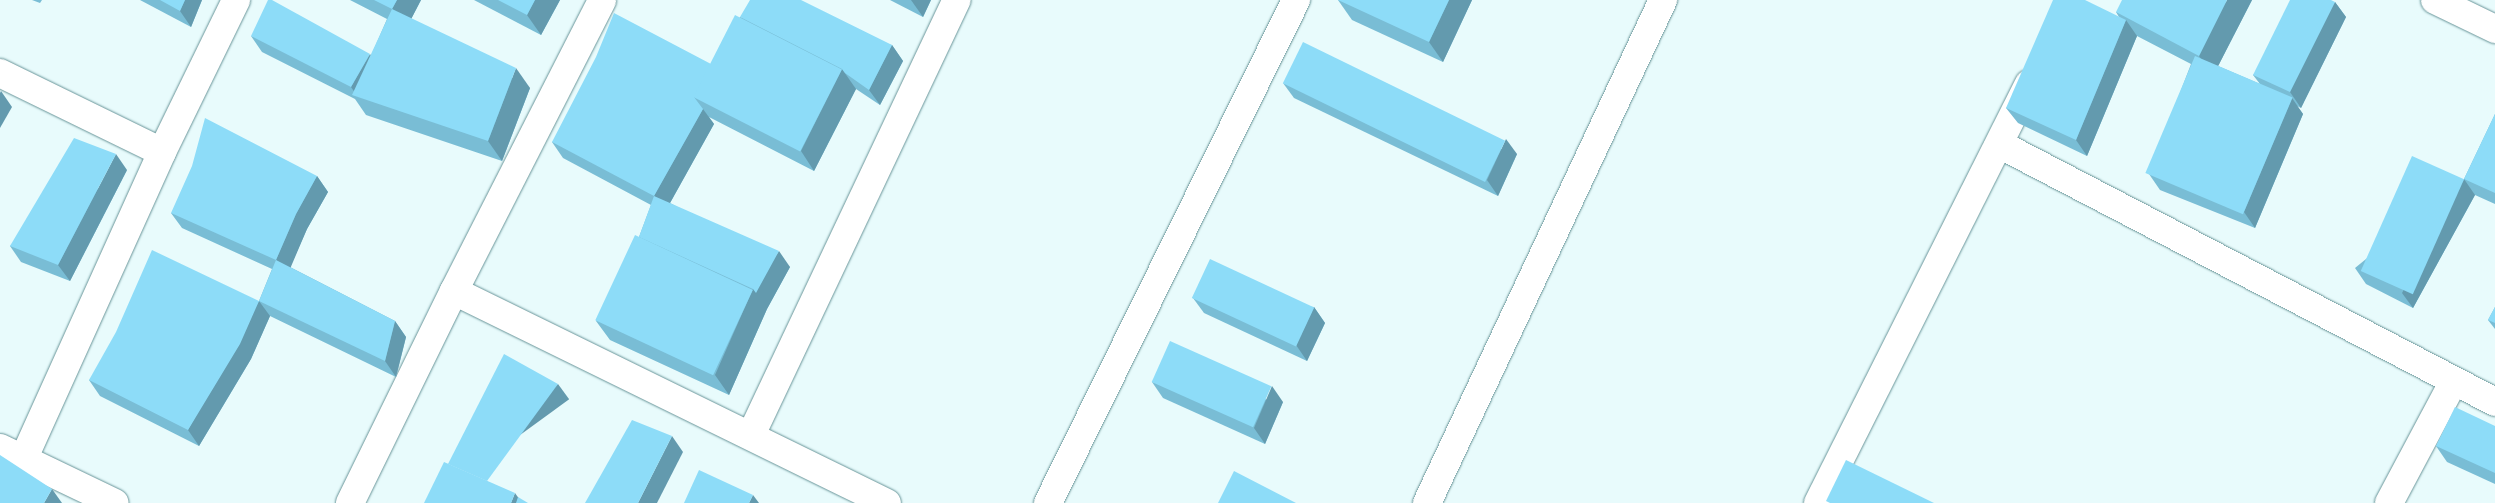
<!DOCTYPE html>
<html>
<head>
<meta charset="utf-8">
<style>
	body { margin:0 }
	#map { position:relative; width:2495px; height:503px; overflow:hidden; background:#e8fbfc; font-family:Poppins,sans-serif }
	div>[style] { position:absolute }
	.roads { filter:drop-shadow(0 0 1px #679498) drop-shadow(0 0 1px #679498) }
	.street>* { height:28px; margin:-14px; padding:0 14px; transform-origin:14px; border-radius:14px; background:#fff }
	.wall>* { inset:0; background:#79bdd5 }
	.shaded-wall>* { inset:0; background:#639aae; transform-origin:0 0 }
	.building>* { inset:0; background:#8ddcf8; transform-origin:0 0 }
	span { translate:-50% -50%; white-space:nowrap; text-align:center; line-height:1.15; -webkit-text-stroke:5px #fff; paint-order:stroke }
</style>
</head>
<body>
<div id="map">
	<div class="roads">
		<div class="street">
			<i style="left:2435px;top:0;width:67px;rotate:25.8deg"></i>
			<i style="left:0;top:73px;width:180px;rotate:26deg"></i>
			<i style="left:1999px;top:144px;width:559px;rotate:27.48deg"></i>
			<i style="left:454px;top:291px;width:482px;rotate:26.1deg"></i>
			<i style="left:751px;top:435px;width:481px;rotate:-64.7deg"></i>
			<i style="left:0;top:448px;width:127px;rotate:25.6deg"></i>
			<i style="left:23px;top:460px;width:338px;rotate:-65.7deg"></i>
			<i style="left:162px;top:152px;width:169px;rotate:-64deg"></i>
			<i style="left:350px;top:503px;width:236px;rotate:-63.9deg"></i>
			<i style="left:454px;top:291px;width:326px;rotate:-63deg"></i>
			<i style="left:1048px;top:503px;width:561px;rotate:-63.75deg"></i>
			<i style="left:1427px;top:503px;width:556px;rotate:-64.86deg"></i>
			<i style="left:1818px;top:503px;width:469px;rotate:-63.3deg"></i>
			<i style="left:2389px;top:503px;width:138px;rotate:-62deg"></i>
		</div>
	</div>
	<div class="wall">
		<i style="clip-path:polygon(32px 0,42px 0,40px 3px)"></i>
		<i style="clip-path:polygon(140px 0,202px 0,191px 27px)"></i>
		<i style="clip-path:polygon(350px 0,421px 0,411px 19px,530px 88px,502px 161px,366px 115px,355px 99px,262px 52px,251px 36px,371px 56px,387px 19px)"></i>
		<i style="clip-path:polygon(474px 0,560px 0,541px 35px)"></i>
		<i style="clip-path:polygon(890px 0,931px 0,923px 17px)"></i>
		<i style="clip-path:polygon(1338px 0,1472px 0,1443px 62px,1352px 20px)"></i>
		<i style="clip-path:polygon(2252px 0,2218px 66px,2260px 84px,2253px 75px,2335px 2px,2346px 17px,2301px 108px,2297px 106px,2303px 114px,2255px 228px,2160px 190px,2149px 174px,2191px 64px,2137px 36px,2087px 156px,2018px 123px,2006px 108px,2119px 17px,2116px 12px)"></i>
		<i style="clip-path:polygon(740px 17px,892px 45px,903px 61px,880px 105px,856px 89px,814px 171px,709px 117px,714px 124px,670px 203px,790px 267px,767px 309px,729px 395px,610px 340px,596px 321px,639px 237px,651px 205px,563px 158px,552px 142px,711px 64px)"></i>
		<i style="clip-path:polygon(1283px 83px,1517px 154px,1498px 196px,1294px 98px)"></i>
		<i style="clip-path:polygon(2495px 114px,2495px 204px,2475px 195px,2413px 308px,2366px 284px,2355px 268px,2464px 179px)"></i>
		<i style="clip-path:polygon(127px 170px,70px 281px,21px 262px,10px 246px)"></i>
		<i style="clip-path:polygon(317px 176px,328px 192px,307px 229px,290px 267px,395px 321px,406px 337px,396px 377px,270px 316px,251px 359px,199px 446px,100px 396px,89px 380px,259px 301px,272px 269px,182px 228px,171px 213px)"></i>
		<i style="clip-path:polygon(1193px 298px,1314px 307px,1325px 323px,1307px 361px,1204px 313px)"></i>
		<i style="clip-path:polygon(2495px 307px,2495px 329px,2488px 320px)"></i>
		<i style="clip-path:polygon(1152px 382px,1283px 402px,1265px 444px,1163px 398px)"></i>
		<i style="clip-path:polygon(2495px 426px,2495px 484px,2447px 462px,2436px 446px)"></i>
	</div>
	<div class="shaded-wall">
		<i style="clip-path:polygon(185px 0,202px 0,191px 27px,180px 11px)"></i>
		<i style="clip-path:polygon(397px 0,421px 0,406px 29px,392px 9px)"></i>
		<i style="clip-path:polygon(535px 0,560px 0,541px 35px,527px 15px)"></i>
		<i style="clip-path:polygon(911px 0,931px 0,923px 17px)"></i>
		<i style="clip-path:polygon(1449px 0,1472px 0,1443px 62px,1429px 42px)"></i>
		<i style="clip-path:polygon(2227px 0,2252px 0,2213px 76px,2199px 56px)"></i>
		<i style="clip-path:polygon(2335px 2px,2346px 17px,2301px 108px,2290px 92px)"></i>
		<i style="clip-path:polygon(2126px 20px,2137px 36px,2087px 156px,2076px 140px)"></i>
		<i style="clip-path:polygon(892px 45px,903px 61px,880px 105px,869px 90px)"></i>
		<i style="clip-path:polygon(370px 54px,381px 70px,358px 97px,351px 87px)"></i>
		<i style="clip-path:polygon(516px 68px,530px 88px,502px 161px,488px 141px)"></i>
		<i style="clip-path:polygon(842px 69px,856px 89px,814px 171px,801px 151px)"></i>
		<i style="clip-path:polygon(1px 91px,12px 107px,0 128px,0 93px)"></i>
		<i style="clip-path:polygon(2292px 98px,2303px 114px,2255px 228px,2244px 212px)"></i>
		<i style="clip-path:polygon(703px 109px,714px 124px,665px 212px,654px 196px)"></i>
		<i style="clip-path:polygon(1506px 139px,1517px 154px,1498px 196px,1487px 180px)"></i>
		<i style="clip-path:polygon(116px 154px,127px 170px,70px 281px,58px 265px)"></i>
		<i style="clip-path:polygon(317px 176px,328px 192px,307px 229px,287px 276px,276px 260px,296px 214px)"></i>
		<i style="clip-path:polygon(2464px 179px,2475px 195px,2413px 308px,2402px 293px)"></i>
		<i style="clip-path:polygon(779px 251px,790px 267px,767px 309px,729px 395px,715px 375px,753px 289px)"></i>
		<i style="clip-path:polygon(259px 301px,270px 316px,251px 359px,199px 446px,188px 430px)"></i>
		<i style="clip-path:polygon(1314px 307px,1325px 323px,1307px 361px,1296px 345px)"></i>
		<i style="clip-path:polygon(395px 321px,406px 337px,396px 377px,385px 361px)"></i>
		<i style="left:558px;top:384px;width:19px;height:123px;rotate:54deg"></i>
		<i style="clip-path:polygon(1272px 386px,1283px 402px,1265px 444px,1254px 428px)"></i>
		<i style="clip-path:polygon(672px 436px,683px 452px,657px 503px,638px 503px)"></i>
		<i style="clip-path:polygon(52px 489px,62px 503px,44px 503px)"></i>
		<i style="clip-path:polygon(515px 493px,522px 503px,511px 503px)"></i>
		<i style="clip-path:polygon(753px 495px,759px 503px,749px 503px)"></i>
	</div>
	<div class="building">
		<i style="clip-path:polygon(160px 0,185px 0,180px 11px)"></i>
		<i style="clip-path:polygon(268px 0,272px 0,370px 54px,351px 87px,251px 36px)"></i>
		<i style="clip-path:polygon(374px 0,397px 0,392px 9px)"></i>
		<i style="clip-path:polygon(498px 0,535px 0,527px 15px)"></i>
		<i style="clip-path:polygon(750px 0,801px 0,892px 45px,869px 90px,845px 73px,842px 69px,740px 17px)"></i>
		<i style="clip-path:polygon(1338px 0,1449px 0,1429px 42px)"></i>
		<i style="clip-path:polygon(2053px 0,2085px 0,2126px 20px,2076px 140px,2006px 108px)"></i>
		<i style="clip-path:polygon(2122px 0,2227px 0,2199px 56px,2116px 12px)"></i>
		<i style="clip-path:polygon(2290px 0,2331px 0,2335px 2px,2290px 92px,2253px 75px)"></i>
		<i style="clip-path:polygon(392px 9px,516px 68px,488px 141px,352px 95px)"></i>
		<i style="clip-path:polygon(614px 13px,711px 64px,694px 97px,703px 109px,654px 196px,552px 142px,596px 57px)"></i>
		<i style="left:735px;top:15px;width:120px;height:92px;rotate:27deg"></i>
		<i style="left:1303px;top:42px;width:225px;height:46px;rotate:26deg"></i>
		<i style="left:2195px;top:56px;width:106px;height:127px;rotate:23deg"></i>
		<i style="clip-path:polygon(2495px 114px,2495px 193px,2464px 179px)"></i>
		<i style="clip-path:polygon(205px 118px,317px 176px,296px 214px,276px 260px,171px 213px,192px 166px)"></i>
		<i style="clip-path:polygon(74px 138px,116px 154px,58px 265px,10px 246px)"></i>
		<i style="left:2412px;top:156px;width:57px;height:126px;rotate:24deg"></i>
		<i style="clip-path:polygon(654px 196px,779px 251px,756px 293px,753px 289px,639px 237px)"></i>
		<i style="left:635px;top:235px;width:130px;height:94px;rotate:25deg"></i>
		<i style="clip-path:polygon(152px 250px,259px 301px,240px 344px,188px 430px,89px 380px,116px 332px)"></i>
		<i style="left:1210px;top:259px;width:115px;height:43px;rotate:25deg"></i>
		<i style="clip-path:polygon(276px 260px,395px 321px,385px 361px,259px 301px)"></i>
		<i style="clip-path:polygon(2495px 307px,2495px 323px,2488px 320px)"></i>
		<i style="left:1170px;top:341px;width:111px;height:45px;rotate:24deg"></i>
		<i style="clip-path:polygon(504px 354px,558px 384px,487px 481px,448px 464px)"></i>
		<i style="clip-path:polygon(2455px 407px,2495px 426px,2495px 473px,2436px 446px)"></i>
		<i style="clip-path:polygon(632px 420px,672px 436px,638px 503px,585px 503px)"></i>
		<i style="clip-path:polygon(0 455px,52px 489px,44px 503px,0 503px)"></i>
		<i style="clip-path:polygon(1846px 460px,1934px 503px,1830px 503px,1826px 501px)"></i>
		<i style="clip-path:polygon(444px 462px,515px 493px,511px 503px,424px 503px)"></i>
		<i style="clip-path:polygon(699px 470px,753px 495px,749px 503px,684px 503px)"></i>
		<i style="clip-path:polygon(1234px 471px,1296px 503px,1218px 503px)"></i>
		<i style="clip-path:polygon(518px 497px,528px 503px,516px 503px)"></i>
	</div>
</div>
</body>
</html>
